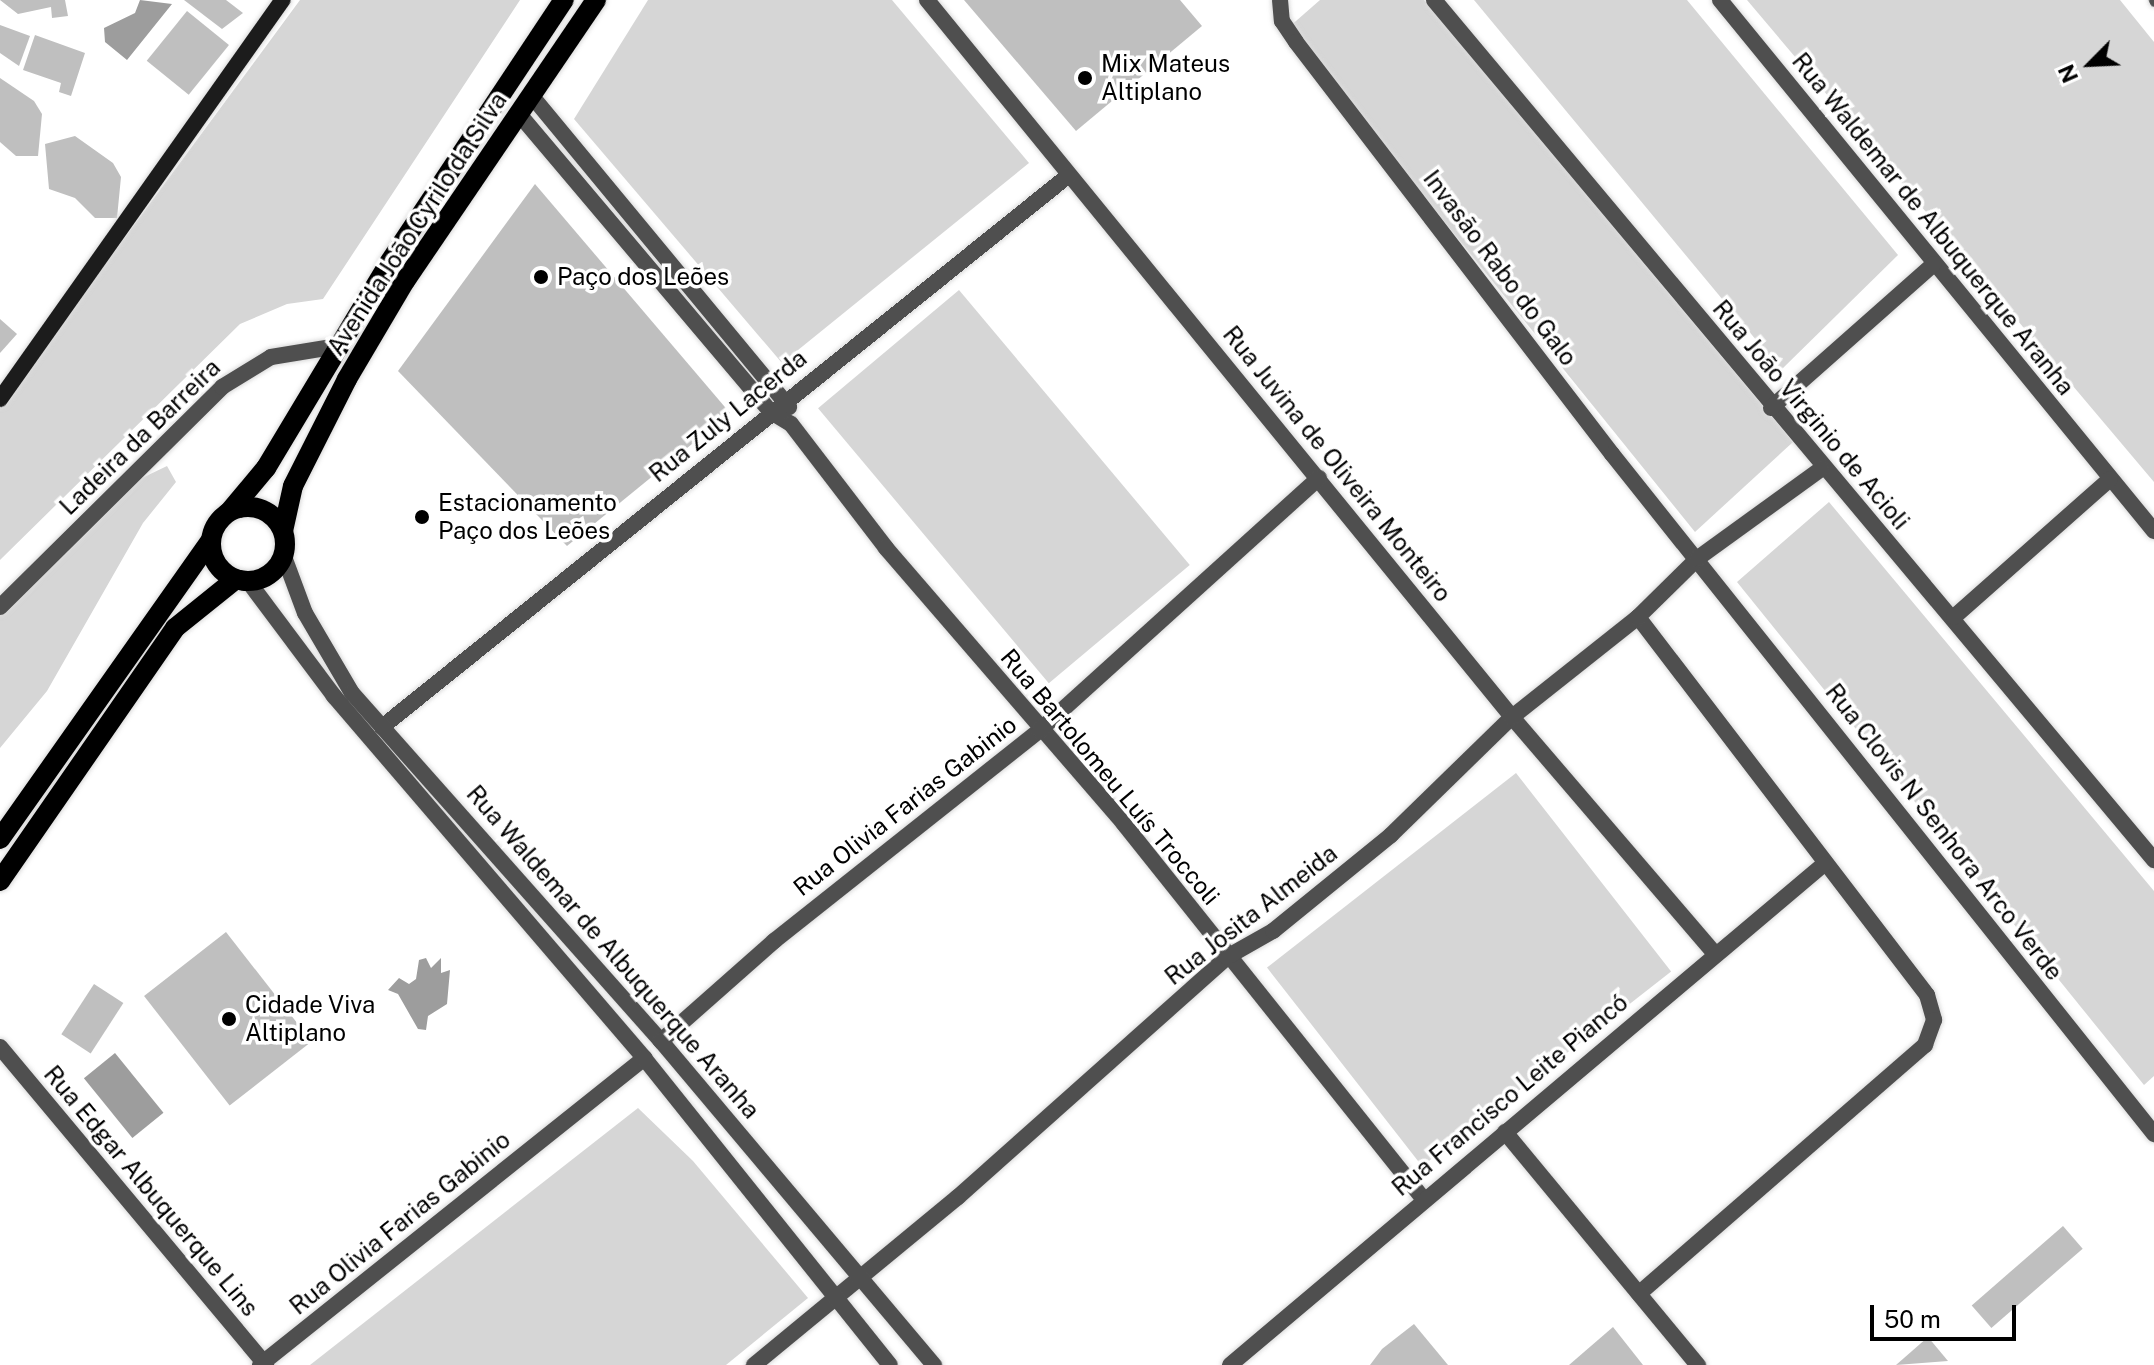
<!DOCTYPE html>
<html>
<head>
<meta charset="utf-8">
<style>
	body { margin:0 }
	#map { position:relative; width:2154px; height:1365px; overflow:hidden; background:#fff; font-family:"Public Sans",sans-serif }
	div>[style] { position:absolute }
	.green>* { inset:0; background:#d6d6d6; transform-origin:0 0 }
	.water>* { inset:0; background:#9d9d9d; transform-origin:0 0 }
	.building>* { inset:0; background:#bfbfbf; transform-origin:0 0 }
	.roads { filter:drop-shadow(0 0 2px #dbdbdb) drop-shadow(0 0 2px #dbdbdb) }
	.service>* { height:9px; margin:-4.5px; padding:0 4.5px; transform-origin:4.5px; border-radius:4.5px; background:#4f4f4f }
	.minor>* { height:16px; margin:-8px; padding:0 8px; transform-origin:8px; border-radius:8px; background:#4f4f4f }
	.tertiary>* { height:16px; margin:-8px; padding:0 8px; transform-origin:8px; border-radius:8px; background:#4f4f4f }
	.secondary>* { height:16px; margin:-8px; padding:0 8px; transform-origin:8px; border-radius:8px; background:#1c1c1c }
	.primary>* { height:20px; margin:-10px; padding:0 10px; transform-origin:10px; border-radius:10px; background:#000 }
	.primary>.ring { margin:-10px; padding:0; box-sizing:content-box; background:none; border:20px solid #000; border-radius:50% }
	.dots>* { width:22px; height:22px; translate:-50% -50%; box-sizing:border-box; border:4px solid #fff; border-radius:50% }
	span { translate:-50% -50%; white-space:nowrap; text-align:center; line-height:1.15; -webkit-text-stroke:7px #fff; paint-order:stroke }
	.poi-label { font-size:24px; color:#000 }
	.left { translate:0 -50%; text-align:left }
	.street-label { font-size:24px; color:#000 }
	.north { position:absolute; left:2050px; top:24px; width:80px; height:80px; -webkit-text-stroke:6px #fff; paint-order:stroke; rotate:246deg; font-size:22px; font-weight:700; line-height:32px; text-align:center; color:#000 }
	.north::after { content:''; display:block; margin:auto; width:28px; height:36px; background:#000; clip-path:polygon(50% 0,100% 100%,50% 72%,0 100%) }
	.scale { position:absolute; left:1870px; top:1305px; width:146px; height:36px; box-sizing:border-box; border:4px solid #000; border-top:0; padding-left:10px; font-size:24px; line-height:28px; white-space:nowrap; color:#000; -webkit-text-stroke:6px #fff; paint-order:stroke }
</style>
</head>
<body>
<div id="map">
	<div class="green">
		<i style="clip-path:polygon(300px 0,520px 0,323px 299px,287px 304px,240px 324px,0 560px,0 407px)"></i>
		<i style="clip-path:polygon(648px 0,892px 0,1029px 163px,782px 363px,574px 119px)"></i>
		<i style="clip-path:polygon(1320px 0,1424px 0,1793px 442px,1695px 532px,1288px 28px)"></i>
		<i style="clip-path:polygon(1474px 0,1687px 0,1898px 255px,1781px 370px)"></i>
		<i style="clip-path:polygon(1747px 0,2120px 0,2154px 42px,2154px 482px)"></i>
		<i style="left:959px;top:290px;width:359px;height:184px;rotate:50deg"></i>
		<i style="clip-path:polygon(167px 466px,176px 482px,143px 523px,47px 691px,0 748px,0 615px,117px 490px)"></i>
		<i style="clip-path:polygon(1829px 502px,2154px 891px,2154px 1076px,2144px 1085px,1737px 582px)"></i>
		<i style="left:1516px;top:773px;width:252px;height:316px;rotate:52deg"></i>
		<i style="clip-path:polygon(638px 1108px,693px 1161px,808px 1298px,726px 1365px,310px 1365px)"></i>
	</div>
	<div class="water">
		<i style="clip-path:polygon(140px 0,172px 4px,127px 60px,105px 42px,104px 28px,135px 13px)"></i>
		<i style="clip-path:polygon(426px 958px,431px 968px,441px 958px,441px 973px,450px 970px,447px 1004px,428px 1016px,426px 1030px,418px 1029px,398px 994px,388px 990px,399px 978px,409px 984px,416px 979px,419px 960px)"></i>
		<i style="left:115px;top:1053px;width:77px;height:40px;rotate:51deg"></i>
	</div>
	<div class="building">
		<i style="clip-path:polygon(0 0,65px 0,68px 16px,52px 18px,51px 7px,18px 14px)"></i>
		<i style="clip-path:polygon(184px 0,226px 0,243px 13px,222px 29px)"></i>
		<i style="clip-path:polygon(964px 0,1180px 0,1202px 26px,1076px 131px)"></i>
		<i style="left:187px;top:11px;width:54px;height:64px;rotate:39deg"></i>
		<i style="clip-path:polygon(0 25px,30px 36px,19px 66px,0 53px)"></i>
		<i style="clip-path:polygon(35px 35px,85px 53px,71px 96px,59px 92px,61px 83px,23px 70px)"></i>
		<i style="clip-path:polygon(0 78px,34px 101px,42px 114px,38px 156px,16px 156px,0 142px)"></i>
		<i style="clip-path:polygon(75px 136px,113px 163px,121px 177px,117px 218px,95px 218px,75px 198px,49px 189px,45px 144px)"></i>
		<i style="clip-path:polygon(535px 184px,730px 413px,567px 546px,398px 371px)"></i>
		<i style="clip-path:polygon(0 319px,17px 334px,0 353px)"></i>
		<i style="left:226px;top:932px;width:139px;height:104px;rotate:52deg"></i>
		<i style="left:94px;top:984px;width:35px;height:60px;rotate:33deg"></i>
		<i style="left:2063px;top:1226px;width:30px;height:121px;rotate:49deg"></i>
		<i style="clip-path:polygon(1414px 1324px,1448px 1365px,1370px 1365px,1382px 1349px)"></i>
		<i style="clip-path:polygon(1613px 1327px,1643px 1365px,1569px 1365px)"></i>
		<i style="clip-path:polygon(1928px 1337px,1948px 1361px,1896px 1365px)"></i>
	</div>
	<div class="roads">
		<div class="service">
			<i style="left:2153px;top:0;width:2px;rotate:63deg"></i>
		</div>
		<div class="minor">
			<i style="left:927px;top:0;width:925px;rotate:50.79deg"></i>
			<i style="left:1512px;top:717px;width:311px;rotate:49.4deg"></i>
			<i style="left:1280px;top:0;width:21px;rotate:85deg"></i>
			<i style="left:1282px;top:21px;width:25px;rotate:56deg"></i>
			<i style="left:1296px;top:42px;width:519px;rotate:52.51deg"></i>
			<i style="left:1612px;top:454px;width:870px;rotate:51.44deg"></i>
			<i style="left:1434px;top:0;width:1122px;rotate:50.06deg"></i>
			<i style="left:1720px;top:0;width:686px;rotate:50.74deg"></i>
			<i style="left:531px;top:95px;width:405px;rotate:50.4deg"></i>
			<i style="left:519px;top:114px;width:390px;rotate:49.8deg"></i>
			<i style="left:771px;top:412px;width:23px;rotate:31deg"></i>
			<i style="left:791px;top:424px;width:156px;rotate:52.5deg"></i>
			<i style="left:886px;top:548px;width:364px;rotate:49.2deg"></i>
			<i style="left:1124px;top:824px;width:479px;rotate:51.4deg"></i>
			<i style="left:1771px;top:408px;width:217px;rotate:-41.5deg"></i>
			<i style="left:1638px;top:617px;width:476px;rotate:52.6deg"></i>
			<i style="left:1927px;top:995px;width:26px;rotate:74deg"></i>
			<i style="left:1934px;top:1020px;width:27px;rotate:110deg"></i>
			<i style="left:1925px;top:1045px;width:379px;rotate:139deg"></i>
			<i style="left:1954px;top:617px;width:208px;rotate:-41.5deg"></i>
			<i style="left:382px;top:727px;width:881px;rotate:-38.78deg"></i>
			<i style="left:661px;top:1041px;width:151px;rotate:-41.5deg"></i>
			<i style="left:774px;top:941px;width:340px;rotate:-38.4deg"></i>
			<i style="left:1040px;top:730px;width:376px;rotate:-42.1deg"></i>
			<i style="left:0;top:1047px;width:415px;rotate:50.1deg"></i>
			<i style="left:1505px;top:1132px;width:303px;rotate:50.4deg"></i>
			<i style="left:260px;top:1365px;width:492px;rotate:-38.6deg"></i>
			<i style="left:754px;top:1365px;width:264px;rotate:-39.5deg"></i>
			<i style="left:958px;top:1197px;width:361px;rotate:-41.7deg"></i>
			<i style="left:1227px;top:957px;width:53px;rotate:-29.5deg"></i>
			<i style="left:1273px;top:931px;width:152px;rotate:-39.1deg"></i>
			<i style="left:1391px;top:835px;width:169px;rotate:-44.3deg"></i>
			<i style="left:1512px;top:717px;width:161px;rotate:-38.4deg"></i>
			<i style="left:1638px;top:617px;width:84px;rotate:-44.5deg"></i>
			<i style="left:1698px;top:558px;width:152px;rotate:-35.9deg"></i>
			<i style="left:1230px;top:1365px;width:776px;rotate:-40.14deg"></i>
		</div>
		<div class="tertiary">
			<i style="left:283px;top:554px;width:63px;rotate:69.6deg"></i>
			<i style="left:305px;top:613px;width:93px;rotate:59.6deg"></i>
			<i style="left:352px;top:693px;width:465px;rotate:48.4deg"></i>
			<i style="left:661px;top:1041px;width:424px;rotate:49.9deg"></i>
			<i style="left:248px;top:581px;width:144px;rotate:53.2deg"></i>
			<i style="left:334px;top:696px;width:477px;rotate:49.4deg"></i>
			<i style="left:644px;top:1058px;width:393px;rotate:51.3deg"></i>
			<i style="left:0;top:607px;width:313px;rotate:-44.7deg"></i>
			<i style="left:222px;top:387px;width:57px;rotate:-31.5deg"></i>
			<i style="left:271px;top:357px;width:68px;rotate:-9.3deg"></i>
		</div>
		<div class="secondary">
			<i style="left:0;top:399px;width:489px;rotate:-54.7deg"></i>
		</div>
		<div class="primary">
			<i class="ring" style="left:211px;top:507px;width:54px;height:54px"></i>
			<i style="left:230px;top:511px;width:56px;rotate:-50.1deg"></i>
			<i style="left:266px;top:468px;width:239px;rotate:-59deg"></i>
			<i style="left:389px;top:263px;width:316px;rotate:-56.4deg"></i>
			<i style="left:283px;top:531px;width:46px;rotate:-77.5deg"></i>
			<i style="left:293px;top:486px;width:120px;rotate:-63.2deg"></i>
			<i style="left:347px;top:379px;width:114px;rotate:-59.4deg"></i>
			<i style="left:405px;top:281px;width:340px;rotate:-55.8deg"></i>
			<i style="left:0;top:839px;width:366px;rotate:-54.8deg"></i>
			<i style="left:0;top:881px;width:308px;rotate:-55.3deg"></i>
			<i style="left:175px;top:628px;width:78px;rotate:-38.8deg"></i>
		</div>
	</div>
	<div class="dots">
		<i style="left:1085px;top:78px;background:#000"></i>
		<i style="left:541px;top:277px;background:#000"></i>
		<i style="left:422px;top:517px;background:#000"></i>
		<i style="left:229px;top:1019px;background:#000"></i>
	</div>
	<div class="poi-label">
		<span class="left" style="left:1101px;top:78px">Mix Mateus<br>Altiplano</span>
		<span class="left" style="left:557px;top:277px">Paço dos Leões</span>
		<span class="left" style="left:438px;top:517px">Estacionamento<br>Paço dos Leões</span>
		<span class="left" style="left:245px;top:1019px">Cidade Viva<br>Altiplano</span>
	</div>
	<div class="street-label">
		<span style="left:417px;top:224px;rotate:-57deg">Avenida João Cyrilo da Silva</span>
		<span style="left:1933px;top:224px;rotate:51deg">Rua Waldemar de Albuquerque Aranha</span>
		<span style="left:1500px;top:268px;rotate:53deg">Invasão Rabo do Galo</span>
		<span style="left:1811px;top:415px;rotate:50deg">Rua João Virginio de Acioli</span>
		<span style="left:728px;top:416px;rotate:-39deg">Rua Zuly Lacerda</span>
		<span style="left:140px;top:437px;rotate:-44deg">Ladeira da Barreira</span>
		<span style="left:1337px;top:464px;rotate:51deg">Rua Juvina de Oliveira Monteiro</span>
		<span style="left:1110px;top:777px;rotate:50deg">Rua Bartolomeu Luís Troccoli</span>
		<span style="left:905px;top:806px;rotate:-38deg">Rua Olivia Farias Gabinio</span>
		<span style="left:1944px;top:832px;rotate:52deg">Rua Clovis N Senhora Arco Verde</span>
		<span style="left:1251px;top:915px;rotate:-38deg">Rua Josita Almeida</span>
		<span style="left:613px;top:952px;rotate:49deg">Rua Waldemar de Albuquerque Aranha</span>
		<span style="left:1510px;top:1095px;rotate:-40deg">Rua Francisco Leite Piancó</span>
		<span style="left:151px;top:1191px;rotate:50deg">Rua Edgar Albuquerque Lins</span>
		<span style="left:400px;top:1223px;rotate:-39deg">Rua Olivia Farias Gabinio</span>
	</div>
	<div class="north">N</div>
	<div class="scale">50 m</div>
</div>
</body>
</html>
